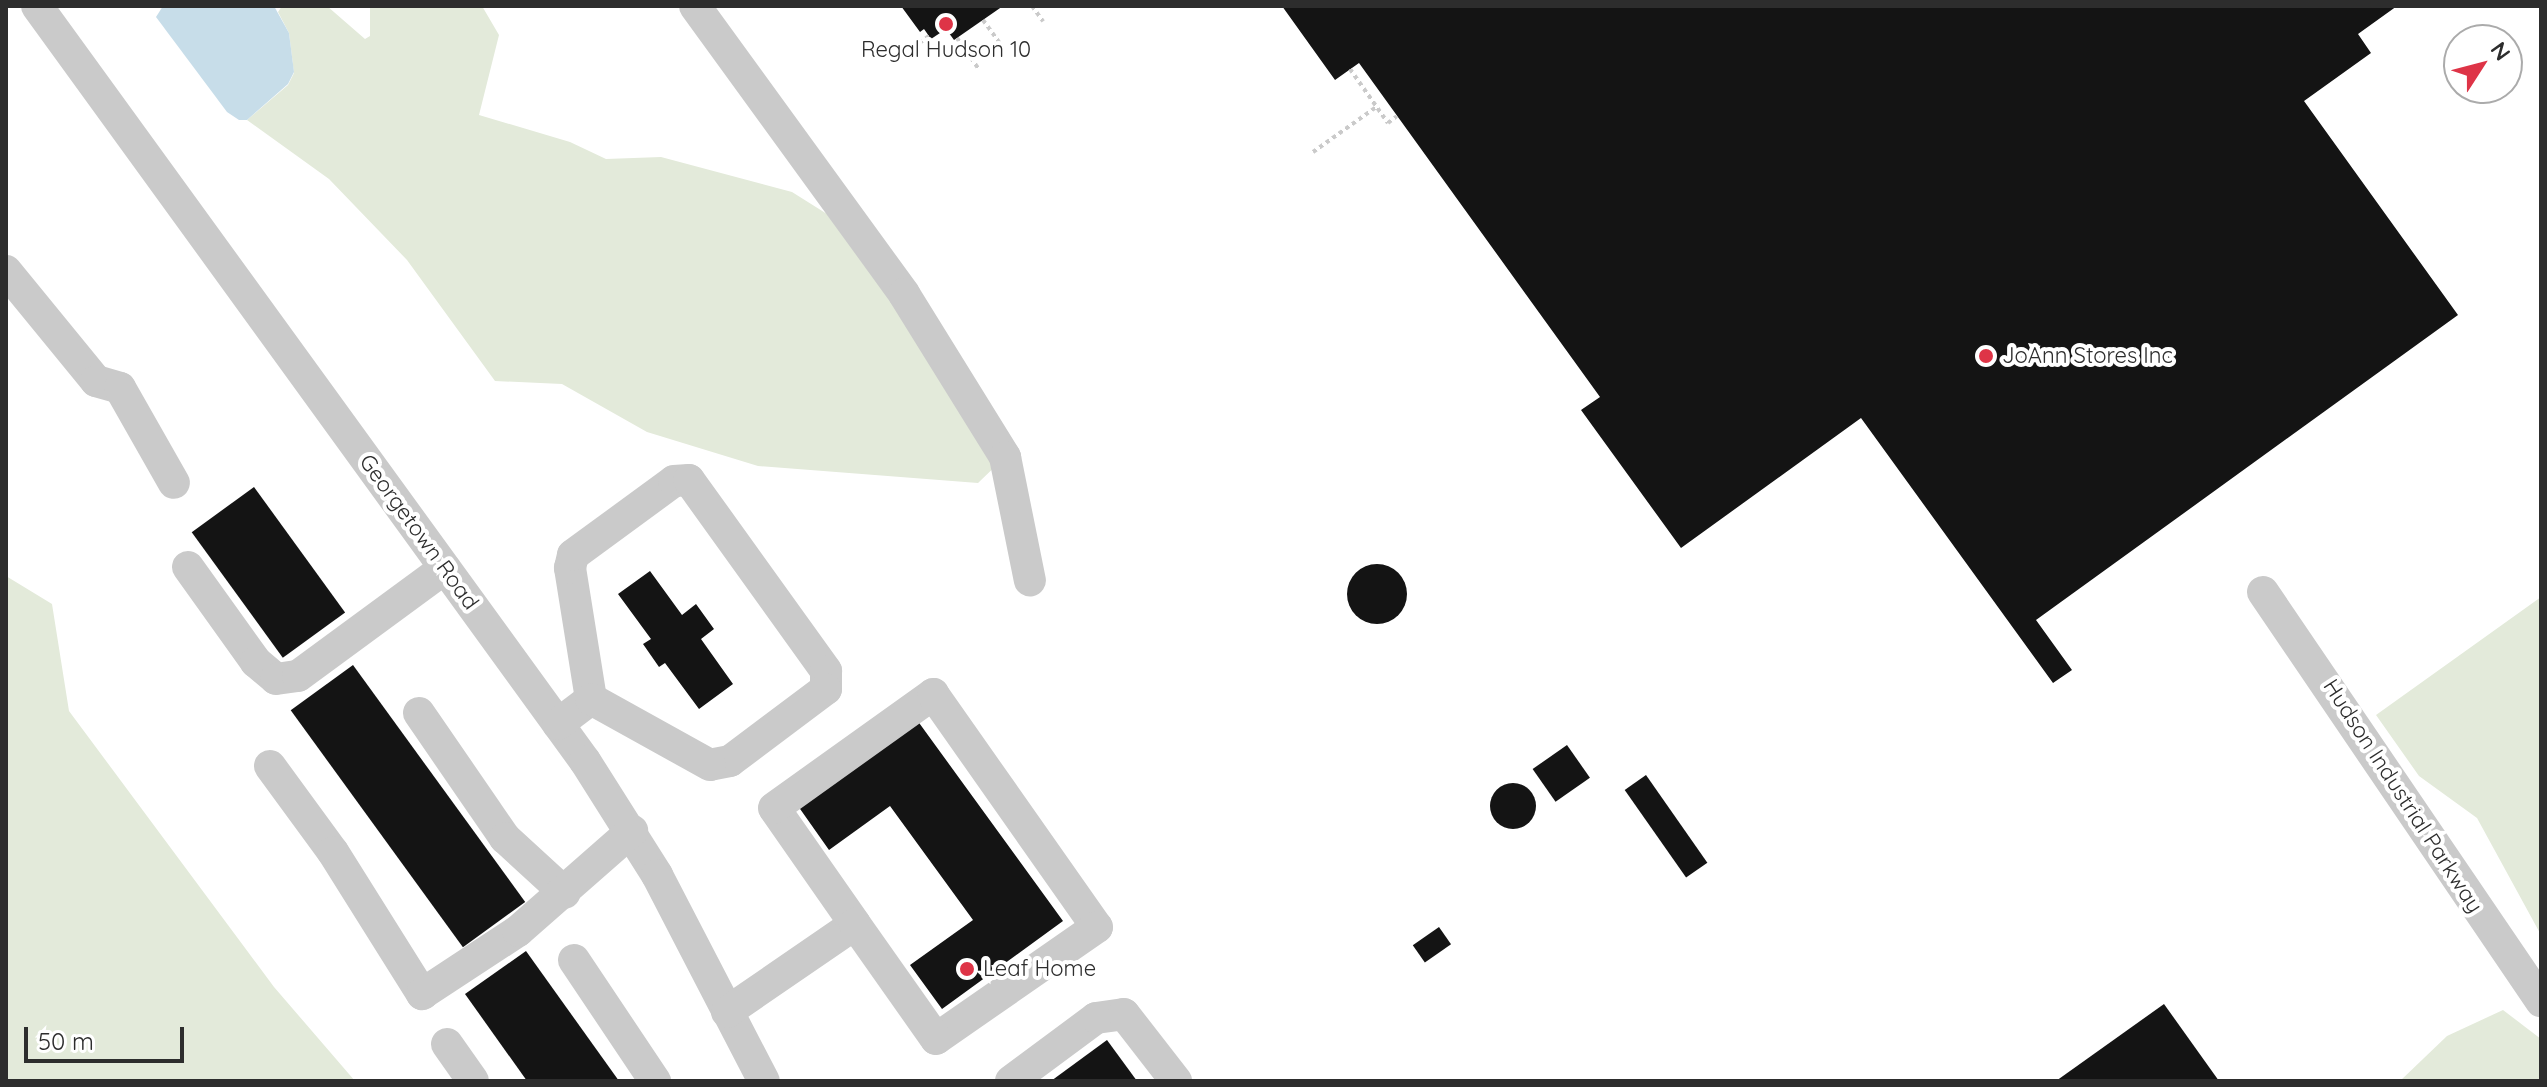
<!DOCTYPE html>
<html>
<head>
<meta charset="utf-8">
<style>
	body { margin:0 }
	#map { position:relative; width:2547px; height:1087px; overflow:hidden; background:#fff; font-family:Quicksand,sans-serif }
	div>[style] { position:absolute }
	.green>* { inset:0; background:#e3eada }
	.water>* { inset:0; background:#c7dde9 }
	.building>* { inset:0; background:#141414; transform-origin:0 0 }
	.round { border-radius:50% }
	.path>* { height:4px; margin-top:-2px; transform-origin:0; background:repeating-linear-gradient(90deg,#cacaca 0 4px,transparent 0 8px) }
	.minor>* { height:32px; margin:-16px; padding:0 16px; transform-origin:16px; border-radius:16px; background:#cacaca }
	.dots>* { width:22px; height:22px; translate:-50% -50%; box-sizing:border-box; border:4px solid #fff; border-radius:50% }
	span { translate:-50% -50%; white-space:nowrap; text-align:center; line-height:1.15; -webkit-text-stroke:8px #fff; paint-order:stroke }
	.poi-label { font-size:22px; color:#2d2d2d }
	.left { translate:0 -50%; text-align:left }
	.street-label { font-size:22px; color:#2d2d2d }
	.frame { position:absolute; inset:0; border:8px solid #2d2d2d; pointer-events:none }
	.north { position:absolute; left:2443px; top:24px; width:80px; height:80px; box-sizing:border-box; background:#fff; border:2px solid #ababab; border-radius:50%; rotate:54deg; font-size:22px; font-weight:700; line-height:32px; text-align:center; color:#2d2d2d }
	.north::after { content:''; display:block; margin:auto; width:28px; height:36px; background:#de3447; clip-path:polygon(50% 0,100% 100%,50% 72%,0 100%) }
	.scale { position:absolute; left:24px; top:1027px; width:160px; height:36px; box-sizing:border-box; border:4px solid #2d2d2d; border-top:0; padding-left:10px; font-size:24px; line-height:28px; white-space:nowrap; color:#2d2d2d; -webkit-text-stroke:6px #fff; paint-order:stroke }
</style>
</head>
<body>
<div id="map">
	<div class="green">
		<i style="clip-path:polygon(282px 6px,327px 6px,365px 39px,370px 36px,370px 6px,482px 6px,499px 35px,479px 115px,570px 142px,606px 159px,661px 157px,792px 192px,827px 214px,1005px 457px,978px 483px,758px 466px,647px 432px,562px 384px,495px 381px,407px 260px,329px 179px,247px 120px,288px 85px,294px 73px,289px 33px,278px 12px)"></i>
		<i style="clip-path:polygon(6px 576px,52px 604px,69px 711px,274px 987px,355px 1081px,6px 1081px)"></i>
		<i style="clip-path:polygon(2541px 597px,2541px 935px,2477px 818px,2419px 776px,2376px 715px)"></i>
		<i style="clip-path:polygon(2503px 1010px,2541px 1039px,2541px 1081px,2400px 1081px,2447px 1036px)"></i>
	</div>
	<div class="water">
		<i style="clip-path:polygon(163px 6px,274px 6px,289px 33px,294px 72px,288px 84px,247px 120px,239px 120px,227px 112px,156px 17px)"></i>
	</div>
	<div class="building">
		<i style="clip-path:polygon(901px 6px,1003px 6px,954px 40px,946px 29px,931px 39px,924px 29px,920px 32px)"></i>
		<i style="clip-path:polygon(1282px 6px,2397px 6px,2358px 34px,2371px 53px,2304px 101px,2458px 315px,2036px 620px,2072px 670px,2053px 683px,1861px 418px,1681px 548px,1581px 410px,1600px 397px,1359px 63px,1335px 80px)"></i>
		<i style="left:254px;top:487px;width:155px;height:77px;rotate:54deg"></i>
		<i class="round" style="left:1347px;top:564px;width:60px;height:60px"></i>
		<i style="clip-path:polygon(650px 571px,682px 615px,696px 604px,714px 629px,701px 639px,733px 684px,699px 709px,665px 663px,659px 667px,643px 644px,651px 639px,618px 594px)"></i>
		<i style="left:353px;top:665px;width:293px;height:77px;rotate:54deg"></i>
		<i style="clip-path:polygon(917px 720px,1063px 921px,942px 1009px,910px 965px,973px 920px,890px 806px,829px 850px,798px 806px)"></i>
		<i style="left:1567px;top:745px;width:40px;height:42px;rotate:55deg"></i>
		<i style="left:1646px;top:775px;width:107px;height:26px;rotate:55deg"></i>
		<i class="round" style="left:1490px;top:783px;width:46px;height:46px"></i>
		<i style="left:1439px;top:927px;width:21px;height:32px;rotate:55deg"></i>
		<i style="clip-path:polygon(526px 951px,619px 1081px,527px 1081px,465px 994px)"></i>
		<i style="clip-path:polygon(2164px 1004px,2219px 1081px,2056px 1081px)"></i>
		<i style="clip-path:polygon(1107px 1040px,1137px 1081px,1051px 1081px)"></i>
	</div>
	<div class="path">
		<i style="left:1032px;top:6px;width:19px;rotate:54deg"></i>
		<i style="left:983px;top:20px;width:36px;rotate:54deg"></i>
		<i style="left:957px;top:38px;width:37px;rotate:55deg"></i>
		<i style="left:913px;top:48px;width:20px;rotate:-37deg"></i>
		<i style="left:1350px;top:69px;width:66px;rotate:54.9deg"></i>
		<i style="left:1388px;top:123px;width:11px;rotate:-38deg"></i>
		<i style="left:1313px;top:152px;width:77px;rotate:-35.5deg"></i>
	</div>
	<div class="minor">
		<i style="left:37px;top:6px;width:933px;rotate:54.03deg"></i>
		<i style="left:585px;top:761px;width:135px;rotate:57.7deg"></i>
		<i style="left:657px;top:875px;width:232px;rotate:62.6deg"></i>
		<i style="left:695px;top:6px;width:356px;rotate:54deg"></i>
		<i style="left:904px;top:294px;width:192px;rotate:58.2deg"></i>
		<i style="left:1005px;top:457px;width:126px;rotate:78.6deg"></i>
		<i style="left:6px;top:271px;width:142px;rotate:50.7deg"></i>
		<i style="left:96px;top:381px;width:25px;rotate:16deg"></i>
		<i style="left:120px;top:388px;width:109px;rotate:60.4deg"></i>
		<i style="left:188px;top:567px;width:117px;rotate:54.4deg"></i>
		<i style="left:256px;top:662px;width:26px;rotate:40deg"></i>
		<i style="left:276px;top:679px;width:22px;rotate:-8deg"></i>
		<i style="left:298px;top:676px;width:182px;rotate:-36.3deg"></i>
		<i style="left:2263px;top:592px;width:495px;rotate:55.8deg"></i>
		<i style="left:419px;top:713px;width:152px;rotate:55.5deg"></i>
		<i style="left:505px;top:838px;width:81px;rotate:42.5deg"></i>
		<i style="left:558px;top:724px;width:41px;rotate:-37.1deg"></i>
		<i style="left:591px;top:699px;width:133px;rotate:-99.1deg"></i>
		<i style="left:570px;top:568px;width:13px;rotate:-77deg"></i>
		<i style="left:573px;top:555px;width:125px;rotate:-36.2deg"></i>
		<i style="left:674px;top:481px;width:15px;rotate:-4deg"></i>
		<i style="left:689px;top:480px;width:235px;rotate:54.3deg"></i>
		<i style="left:826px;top:671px;width:18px;rotate:90deg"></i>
		<i style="left:826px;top:689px;width:120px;rotate:143.1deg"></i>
		<i style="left:730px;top:761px;width:20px;rotate:169deg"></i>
		<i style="left:710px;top:765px;width:136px;rotate:-151deg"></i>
		<i style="left:270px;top:766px;width:107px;rotate:53.8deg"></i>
		<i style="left:333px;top:852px;width:168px;rotate:57.9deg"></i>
		<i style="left:422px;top:994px;width:115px;rotate:-33.3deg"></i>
		<i style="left:518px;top:931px;width:152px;rotate:-41.3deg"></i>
		<i style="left:574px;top:960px;width:146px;rotate:56.2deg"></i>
		<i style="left:727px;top:1012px;width:155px;rotate:-34.5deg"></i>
		<i style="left:855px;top:924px;width:141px;rotate:-124.9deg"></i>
		<i style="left:774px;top:808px;width:196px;rotate:-35.6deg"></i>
		<i style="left:933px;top:694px;width:285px;rotate:54.9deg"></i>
		<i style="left:1097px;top:927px;width:196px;rotate:145.2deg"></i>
		<i style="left:936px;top:1039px;width:141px;rotate:-125.2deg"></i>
		<i style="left:447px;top:1044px;width:45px;rotate:54.9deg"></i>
		<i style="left:1011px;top:1081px;width:106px;rotate:-36.5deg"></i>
		<i style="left:1096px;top:1018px;width:28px;rotate:-8deg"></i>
		<i style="left:1124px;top:1014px;width:85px;rotate:52.2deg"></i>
	</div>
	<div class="dots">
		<i style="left:946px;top:24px;background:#de3447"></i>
		<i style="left:1986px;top:356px;background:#de3447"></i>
		<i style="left:967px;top:969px;background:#de3447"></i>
	</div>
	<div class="poi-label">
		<span style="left:946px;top:50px">Regal Hudson 10</span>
		<span class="left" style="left:2002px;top:356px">JoAnn Stores Inc</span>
		<span class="left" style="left:983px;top:969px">Leaf Home</span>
	</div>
	<div class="street-label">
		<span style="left:419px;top:532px;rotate:54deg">Georgetown Road</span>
		<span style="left:2403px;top:796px;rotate:57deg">Hudson Industrial Parkway</span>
	</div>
	<div class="frame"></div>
	<div class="north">N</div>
	<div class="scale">50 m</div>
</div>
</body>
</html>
